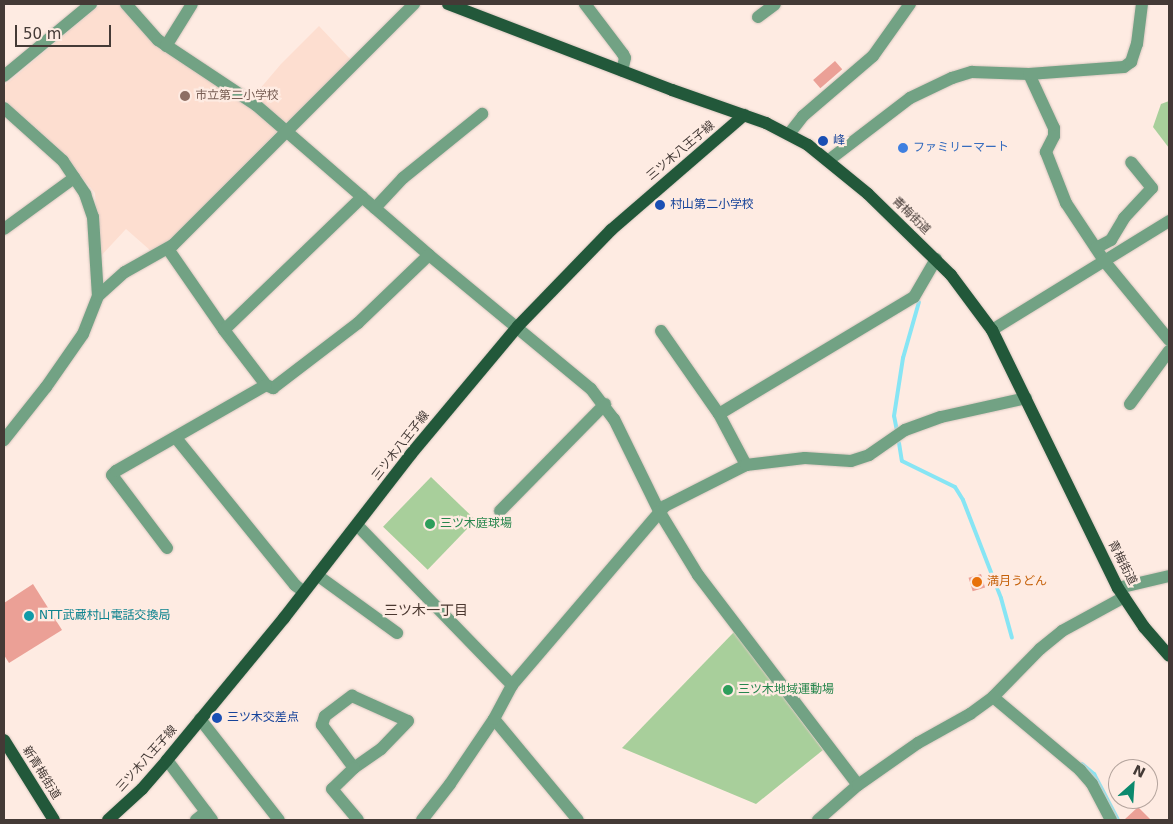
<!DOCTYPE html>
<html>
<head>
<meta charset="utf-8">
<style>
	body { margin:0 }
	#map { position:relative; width:1173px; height:824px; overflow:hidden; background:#feebe2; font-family:"DejaVu Sans","Noto Sans JP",sans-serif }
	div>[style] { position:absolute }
	.built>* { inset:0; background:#fdded0 }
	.green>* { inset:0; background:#a8cf9b; transform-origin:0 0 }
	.stream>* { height:4px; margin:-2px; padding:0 2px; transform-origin:2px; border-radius:2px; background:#87e5f4 }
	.building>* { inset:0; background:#eba096; transform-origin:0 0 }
	.roads { filter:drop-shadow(0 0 1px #d9c8c0) drop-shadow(0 0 1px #d9c8c0) }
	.minor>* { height:12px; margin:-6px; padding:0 6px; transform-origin:6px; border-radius:6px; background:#72a284 }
	.major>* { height:12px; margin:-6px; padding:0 6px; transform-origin:6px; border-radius:6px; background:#22583a }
	.dots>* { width:14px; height:14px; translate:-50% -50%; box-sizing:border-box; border:2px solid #feebe2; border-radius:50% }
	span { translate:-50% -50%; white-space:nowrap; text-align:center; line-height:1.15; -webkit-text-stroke:4.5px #feebe2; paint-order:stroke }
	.education-label { font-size:12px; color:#785e54 }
	.left { translate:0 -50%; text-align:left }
	.transit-label { font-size:12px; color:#164399 }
	.shop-label { font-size:12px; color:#366cbe }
	.street-label { font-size:12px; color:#443a36 }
	.leisure-label { font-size:12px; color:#27864d }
	.food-label { font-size:12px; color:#c56008 }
	.culture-label { font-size:12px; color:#0d838f }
	.neighbourhood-label { font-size:14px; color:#4b3830 }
	.frame { position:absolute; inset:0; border:5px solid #443a36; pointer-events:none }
	.north { position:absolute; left:1108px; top:759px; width:50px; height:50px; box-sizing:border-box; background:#feebe2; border:1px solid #b4a49d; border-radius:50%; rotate:26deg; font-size:14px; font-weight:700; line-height:20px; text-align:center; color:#443a36 }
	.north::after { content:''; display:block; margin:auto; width:18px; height:22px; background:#0b896d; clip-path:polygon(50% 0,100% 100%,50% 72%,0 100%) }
	.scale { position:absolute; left:15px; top:25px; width:96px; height:22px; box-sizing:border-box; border:2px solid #443a36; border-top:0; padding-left:6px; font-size:15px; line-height:18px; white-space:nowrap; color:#443a36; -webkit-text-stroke:4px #feebe2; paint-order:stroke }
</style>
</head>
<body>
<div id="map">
	<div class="built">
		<i style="clip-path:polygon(101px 4px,122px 4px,279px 130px,167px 243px,151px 251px,126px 229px,99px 258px,95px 193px,71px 164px,4px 99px,4px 86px)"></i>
		<i style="clip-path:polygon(319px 26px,352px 61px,290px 121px,283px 122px,253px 97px,281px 64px)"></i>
	</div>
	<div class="green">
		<i style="clip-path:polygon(1169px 101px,1169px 148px,1153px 127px,1161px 104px)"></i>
		<i style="left:431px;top:477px;width:62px;height:69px;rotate:44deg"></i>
		<i style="clip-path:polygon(734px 632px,823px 750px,756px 804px,622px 748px)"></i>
	</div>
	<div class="stream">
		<i style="left:897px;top:431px;width:15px;rotate:-101deg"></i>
		<i style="left:894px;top:416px;width:59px;rotate:-81.2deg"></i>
		<i style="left:903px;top:358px;width:58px;rotate:-74.1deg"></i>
		<i style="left:899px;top:443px;width:18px;rotate:81deg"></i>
		<i style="left:902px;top:461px;width:59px;rotate:26.1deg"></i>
		<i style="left:955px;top:487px;width:15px;rotate:58deg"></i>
		<i style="left:963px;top:500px;width:105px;rotate:68.8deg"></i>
		<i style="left:1001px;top:598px;width:41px;rotate:74.6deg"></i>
		<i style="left:1082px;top:764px;width:16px;rotate:40deg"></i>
		<i style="left:1094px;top:774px;width:52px;rotate:62.4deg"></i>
	</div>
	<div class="building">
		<i style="left:835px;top:61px;width:11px;height:29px;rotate:49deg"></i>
		<i style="left:981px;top:574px;width:14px;height:13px;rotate:73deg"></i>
		<i style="clip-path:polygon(33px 584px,62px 630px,9px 663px,4px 655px,4px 603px)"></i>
		<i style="clip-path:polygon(1138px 807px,1151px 820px,1124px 820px)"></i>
	</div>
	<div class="roads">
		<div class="minor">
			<i style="left:126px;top:4px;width:48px;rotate:48.4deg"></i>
			<i style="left:158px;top:40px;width:118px;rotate:33.6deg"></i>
			<i style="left:256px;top:105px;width:229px;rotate:40.9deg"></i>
			<i style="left:429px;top:255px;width:210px;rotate:39.6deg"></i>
			<i style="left:591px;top:389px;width:38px;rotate:53deg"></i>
			<i style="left:614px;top:419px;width:102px;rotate:63.9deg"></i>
			<i style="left:659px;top:511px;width:75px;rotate:58.6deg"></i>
			<i style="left:698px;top:575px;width:264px;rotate:52.7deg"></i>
			<i style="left:585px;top:4px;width:63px;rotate:52.8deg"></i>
			<i style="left:623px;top:54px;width:4px;rotate:63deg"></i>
			<i style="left:625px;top:58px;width:13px;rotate:103deg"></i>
			<i style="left:758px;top:17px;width:21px;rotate:-37deg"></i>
			<i style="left:166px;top:46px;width:49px;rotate:-58.2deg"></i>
			<i style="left:1029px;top:74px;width:60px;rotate:65.2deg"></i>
			<i style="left:1054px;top:128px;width:8px;rotate:90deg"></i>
			<i style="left:1054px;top:136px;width:18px;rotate:117deg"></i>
			<i style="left:1046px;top:152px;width:55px;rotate:68.6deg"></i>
			<i style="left:1066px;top:203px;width:71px;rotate:56.5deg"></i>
			<i style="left:1105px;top:262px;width:101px;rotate:50.6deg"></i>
			<i style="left:4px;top:76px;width:113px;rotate:-39.6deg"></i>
			<i style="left:4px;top:108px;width:79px;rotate:41.9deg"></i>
			<i style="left:63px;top:161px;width:40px;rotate:56deg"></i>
			<i style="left:85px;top:194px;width:24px;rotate:71deg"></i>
			<i style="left:93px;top:217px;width:79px;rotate:86.4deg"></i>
			<i style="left:98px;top:296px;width:41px;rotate:111.5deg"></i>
			<i style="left:83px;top:334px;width:65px;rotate:124.9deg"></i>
			<i style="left:46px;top:387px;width:68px;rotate:128.4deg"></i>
			<i style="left:789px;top:134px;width:23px;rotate:-52deg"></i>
			<i style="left:803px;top:116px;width:92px;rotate:-40.6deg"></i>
			<i style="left:873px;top:56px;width:64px;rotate:-54.6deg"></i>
			<i style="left:829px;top:160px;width:102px;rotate:-37.4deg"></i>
			<i style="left:910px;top:98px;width:47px;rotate:-25.5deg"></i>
			<i style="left:952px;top:78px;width:21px;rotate:-17deg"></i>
			<i style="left:972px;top:72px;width:57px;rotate:2deg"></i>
			<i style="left:1029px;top:74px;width:95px;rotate:-4.2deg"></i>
			<i style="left:1124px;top:67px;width:9px;rotate:-36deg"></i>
			<i style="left:1131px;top:62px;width:19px;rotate:-72deg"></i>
			<i style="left:1137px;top:44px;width:40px;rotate:-82.9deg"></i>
			<i style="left:375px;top:208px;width:41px;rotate:-47deg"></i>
			<i style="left:403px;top:178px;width:102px;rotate:-39deg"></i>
			<i style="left:4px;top:229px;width:87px;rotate:-36.1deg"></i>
			<i style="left:1096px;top:248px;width:17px;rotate:-28deg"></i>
			<i style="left:1111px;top:240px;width:26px;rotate:-59deg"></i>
			<i style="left:1124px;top:218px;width:41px;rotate:-47deg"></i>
			<i style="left:1152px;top:188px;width:33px;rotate:-129deg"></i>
			<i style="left:168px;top:249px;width:98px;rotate:55.3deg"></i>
			<i style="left:224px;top:330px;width:69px;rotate:52.6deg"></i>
			<i style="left:266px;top:385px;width:8px;rotate:23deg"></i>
			<i style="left:273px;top:388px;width:107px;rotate:-37.4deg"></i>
			<i style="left:358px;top:323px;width:98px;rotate:-43.8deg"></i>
			<i style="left:98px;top:296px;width:36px;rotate:-42deg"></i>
			<i style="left:125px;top:272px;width:55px;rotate:-29.4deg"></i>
			<i style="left:173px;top:245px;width:341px;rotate:-45deg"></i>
			<i style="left:224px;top:330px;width:192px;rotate:-43.9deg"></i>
			<i style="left:992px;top:330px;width:208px;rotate:-31.6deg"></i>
			<i style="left:661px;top:331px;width:101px;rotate:55.1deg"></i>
			<i style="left:719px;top:414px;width:58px;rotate:62.1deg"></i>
			<i style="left:1130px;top:404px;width:66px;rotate:-53.7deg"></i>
			<i style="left:719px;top:414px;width:227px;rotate:-31deg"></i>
			<i style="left:914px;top:297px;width:44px;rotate:-59.9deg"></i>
			<i style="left:176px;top:438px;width:189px;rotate:51deg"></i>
			<i style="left:295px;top:585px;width:11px;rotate:38deg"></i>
			<i style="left:500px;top:511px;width:150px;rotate:-45.5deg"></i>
			<i style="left:357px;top:525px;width:223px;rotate:45.9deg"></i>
			<i style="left:167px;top:548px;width:91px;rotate:-127deg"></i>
			<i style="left:112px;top:475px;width:6px;rotate:-45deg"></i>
			<i style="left:116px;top:471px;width:173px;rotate:-29.8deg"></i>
			<i style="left:317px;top:575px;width:99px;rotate:35.9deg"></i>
			<i style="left:1118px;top:588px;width:52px;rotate:-13.2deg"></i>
			<i style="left:993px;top:697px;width:114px;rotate:40deg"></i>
			<i style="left:1080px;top:770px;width:18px;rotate:49deg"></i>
			<i style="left:1092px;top:784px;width:41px;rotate:62.2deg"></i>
			<i style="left:200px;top:719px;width:128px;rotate:52deg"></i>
			<i style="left:494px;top:719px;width:131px;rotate:50.3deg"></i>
			<i style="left:167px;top:760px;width:75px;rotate:53.1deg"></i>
			<i style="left:354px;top:768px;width:54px;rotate:-126.7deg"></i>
			<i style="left:322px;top:725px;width:9px;rotate:-72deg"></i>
			<i style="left:325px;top:716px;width:34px;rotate:-37deg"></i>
			<i style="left:352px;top:696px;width:61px;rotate:24.1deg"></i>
			<i style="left:408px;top:721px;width:39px;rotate:134deg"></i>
			<i style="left:381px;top:749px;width:33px;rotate:145deg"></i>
			<i style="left:354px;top:768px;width:30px;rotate:136deg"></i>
			<i style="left:332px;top:789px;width:40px;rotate:50deg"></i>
			<i style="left:196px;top:820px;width:13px;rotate:-39deg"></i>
			<i style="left:422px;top:820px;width:46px;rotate:-52.1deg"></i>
			<i style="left:450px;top:784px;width:78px;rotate:-55.9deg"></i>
			<i style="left:494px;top:719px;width:38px;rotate:-62deg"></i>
			<i style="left:512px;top:685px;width:235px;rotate:-49.5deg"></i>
			<i style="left:665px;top:506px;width:91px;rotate:-26.8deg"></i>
			<i style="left:746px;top:465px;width:59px;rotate:-6.8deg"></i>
			<i style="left:805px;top:458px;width:46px;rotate:3.7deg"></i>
			<i style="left:851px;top:461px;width:19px;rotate:-18deg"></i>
			<i style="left:869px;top:455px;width:44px;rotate:-34.8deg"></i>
			<i style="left:905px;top:430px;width:38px;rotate:-20deg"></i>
			<i style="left:941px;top:417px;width:87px;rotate:-12.6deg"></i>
			<i style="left:818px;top:820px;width:53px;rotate:-41.2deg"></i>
			<i style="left:858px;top:785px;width:73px;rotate:-35deg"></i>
			<i style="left:918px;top:743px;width:60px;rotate:-29.1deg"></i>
			<i style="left:970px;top:714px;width:29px;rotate:-36deg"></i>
			<i style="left:993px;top:697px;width:67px;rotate:-45.6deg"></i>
			<i style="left:1040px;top:649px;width:28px;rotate:-39deg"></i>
			<i style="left:1062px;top:631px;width:71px;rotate:-28.7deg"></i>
		</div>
		<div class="major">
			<i style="left:448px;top:4px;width:240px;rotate:21deg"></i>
			<i style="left:672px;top:90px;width:100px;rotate:19.3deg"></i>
			<i style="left:766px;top:123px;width:47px;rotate:27.6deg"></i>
			<i style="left:808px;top:145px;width:77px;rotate:39.2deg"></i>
			<i style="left:868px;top:194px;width:116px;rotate:44.3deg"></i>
			<i style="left:951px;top:275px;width:69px;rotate:53.3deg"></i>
			<i style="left:992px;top:330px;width:287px;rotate:64deg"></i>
			<i style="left:1118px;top:588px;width:47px;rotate:56.3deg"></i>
			<i style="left:1144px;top:627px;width:38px;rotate:49deg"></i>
			<i style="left:4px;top:740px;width:94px;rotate:58deg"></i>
			<i style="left:108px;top:820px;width:46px;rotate:-42.4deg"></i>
			<i style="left:142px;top:789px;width:38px;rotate:-49deg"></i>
			<i style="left:167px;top:760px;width:184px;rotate:-50.5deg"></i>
			<i style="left:284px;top:618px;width:207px;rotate:-52.2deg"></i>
			<i style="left:411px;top:454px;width:167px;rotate:-50.1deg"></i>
			<i style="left:518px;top:326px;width:134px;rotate:-45.9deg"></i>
			<i style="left:611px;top:230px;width:176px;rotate:-40.8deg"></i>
		</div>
	</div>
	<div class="dots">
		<i style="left:185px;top:96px;background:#8d6e63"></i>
		<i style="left:823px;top:141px;background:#1a4fb4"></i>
		<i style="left:903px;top:148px;background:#3f7fe0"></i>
		<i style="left:660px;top:205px;background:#1a4fb4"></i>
		<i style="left:430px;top:524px;background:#2e9e5b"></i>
		<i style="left:977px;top:582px;background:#e8710a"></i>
		<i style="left:29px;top:616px;background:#0f9aa8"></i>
		<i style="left:728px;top:690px;background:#2e9e5b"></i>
		<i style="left:217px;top:718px;background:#1a4fb4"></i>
	</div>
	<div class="education-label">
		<span class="left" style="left:195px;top:96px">市立第二小学校</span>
	</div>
	<div class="transit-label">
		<span class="left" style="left:833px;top:141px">峰</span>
		<span class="left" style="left:670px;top:205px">村山第二小学校</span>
		<span class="left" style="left:227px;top:718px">三ツ木交差点</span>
	</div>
	<div class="shop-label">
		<span class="left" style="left:913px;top:148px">ファミリーマート</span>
	</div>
	<div class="street-label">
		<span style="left:681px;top:151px;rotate:-40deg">三ツ木八王子線</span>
		<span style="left:911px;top:216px;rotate:44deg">青梅街道</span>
		<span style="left:401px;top:446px;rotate:-52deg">三ツ木八王子線</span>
		<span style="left:1122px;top:563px;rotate:63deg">青梅街道</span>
		<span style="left:147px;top:759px;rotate:-48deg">三ツ木八王子線</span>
		<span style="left:41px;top:773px;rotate:58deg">新青梅街道</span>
	</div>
	<div class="leisure-label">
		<span class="left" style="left:440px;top:524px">三ツ木庭球場</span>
		<span class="left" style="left:738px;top:690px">三ツ木地域運動場</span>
	</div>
	<div class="food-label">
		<span class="left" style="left:987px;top:582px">満月うどん</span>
	</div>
	<div class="culture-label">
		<span class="left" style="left:39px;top:616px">NTT武蔵村山電話交換局</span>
	</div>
	<div class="neighbourhood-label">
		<span style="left:426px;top:610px">三ツ木一丁目</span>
	</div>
	<div class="frame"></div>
	<div class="north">N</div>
	<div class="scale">50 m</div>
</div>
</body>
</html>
